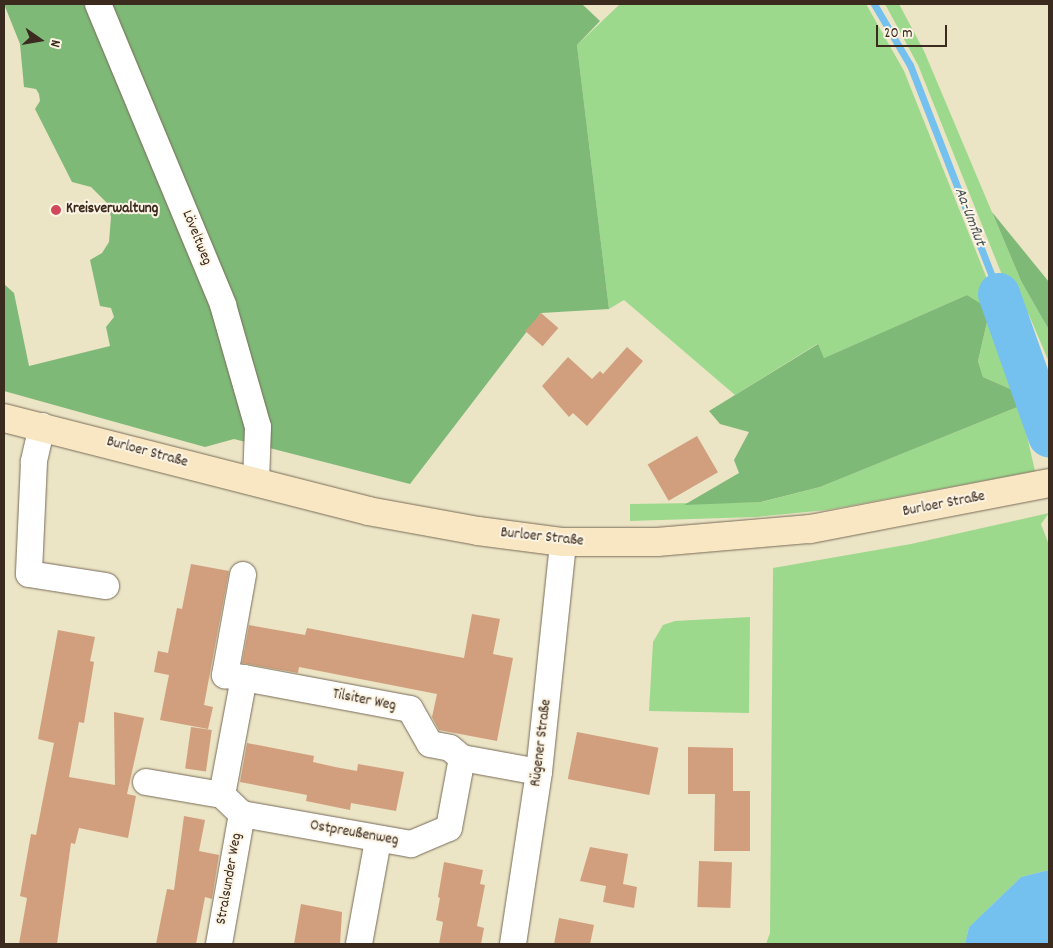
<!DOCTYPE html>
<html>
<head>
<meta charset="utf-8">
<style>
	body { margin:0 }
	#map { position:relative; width:1053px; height:948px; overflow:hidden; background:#ebe4c5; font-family:Dekko,sans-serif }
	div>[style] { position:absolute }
	.green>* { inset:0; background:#9dd98d }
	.forest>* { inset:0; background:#7eb978 }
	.water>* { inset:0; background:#74c0ee }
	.stream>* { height:7px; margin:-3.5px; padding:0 3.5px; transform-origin:3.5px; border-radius:3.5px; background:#74c0ee }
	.river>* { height:42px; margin:-21px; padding:0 21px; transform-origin:21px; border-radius:21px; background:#74c0ee }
	.building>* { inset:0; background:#d19f7d; transform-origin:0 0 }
	.roads { filter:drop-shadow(0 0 1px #796b58) drop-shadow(0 0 1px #796b58) }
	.street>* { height:26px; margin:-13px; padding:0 13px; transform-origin:13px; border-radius:13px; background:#fff }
	.secondary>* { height:28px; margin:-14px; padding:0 14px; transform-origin:14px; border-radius:14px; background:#f9e7c3 }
	.dots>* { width:14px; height:14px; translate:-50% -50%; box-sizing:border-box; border:2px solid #fcf5e5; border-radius:50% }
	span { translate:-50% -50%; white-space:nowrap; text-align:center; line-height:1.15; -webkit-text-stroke:4px #fcf5e5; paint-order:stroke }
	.poi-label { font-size:15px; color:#3b2a1e; font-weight:700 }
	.left { translate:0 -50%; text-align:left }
	.street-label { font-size:15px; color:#3b2a1e }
	.water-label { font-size:16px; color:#4c575c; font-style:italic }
	.frame { position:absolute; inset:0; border:5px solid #3b2a1e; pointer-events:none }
	.north { position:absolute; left:15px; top:15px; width:50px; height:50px; -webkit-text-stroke:4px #fcf5e5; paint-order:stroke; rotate:103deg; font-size:14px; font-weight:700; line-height:20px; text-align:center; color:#3b2a1e }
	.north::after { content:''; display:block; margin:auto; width:18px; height:22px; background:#3b2a1e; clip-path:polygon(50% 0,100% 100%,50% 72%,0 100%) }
	.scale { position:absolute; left:876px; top:25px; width:71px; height:22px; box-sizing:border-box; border:2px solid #3b2a1e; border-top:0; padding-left:6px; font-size:15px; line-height:18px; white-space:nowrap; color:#3b2a1e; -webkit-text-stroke:4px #fcf5e5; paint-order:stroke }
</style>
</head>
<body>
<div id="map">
	<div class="green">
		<i style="clip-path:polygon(620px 4px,866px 4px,904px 71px,995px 299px,993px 336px,1015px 391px,983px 377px,978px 361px,990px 309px,967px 295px,824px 358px,817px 344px,735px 395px,624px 300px,609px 309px,577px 45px)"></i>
		<i style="clip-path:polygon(885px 4px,899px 4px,924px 51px,1021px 281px,1049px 330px,1049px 362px,1029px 315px,1008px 290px,918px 65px)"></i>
		<i style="clip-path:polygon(1020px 406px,1035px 471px,827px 510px,755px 517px,630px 521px,630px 504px,762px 502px,820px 487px)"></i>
		<i style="clip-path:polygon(1049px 513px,1041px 524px,1049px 545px,1049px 870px,1021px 877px,969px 927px,965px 944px,766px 944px,770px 933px,773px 568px,911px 544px)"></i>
		<i style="clip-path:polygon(750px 617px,749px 713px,649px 711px,653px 642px,663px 625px,675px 621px)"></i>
	</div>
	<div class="forest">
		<i style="clip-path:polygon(4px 4px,582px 4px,600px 21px,577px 45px,609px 309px,541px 313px,410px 484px,234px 439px,205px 447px,4px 391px,4px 284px,14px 293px,29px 366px,110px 346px,106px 327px,114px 317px,111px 308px,100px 306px,90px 260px,102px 253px,109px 242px,111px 217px,107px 203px,91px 187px,72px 182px,35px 109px,40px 101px,39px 94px,36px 89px,24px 87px,20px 44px)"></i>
		<i style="clip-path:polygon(992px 212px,1049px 282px,1049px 330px,1021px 281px)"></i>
		<i style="clip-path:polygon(967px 295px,990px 309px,978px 361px,983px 377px,1015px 391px,1020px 406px,820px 487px,761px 502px,684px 505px,739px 473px,734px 460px,749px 432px,720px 424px,709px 411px,818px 344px,824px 358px)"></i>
	</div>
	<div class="water">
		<i style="clip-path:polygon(1049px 870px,1049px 944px,965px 944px,969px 927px,1021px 877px)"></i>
	</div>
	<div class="stream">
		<i style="left:874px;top:4px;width:71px;rotate:59.5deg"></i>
		<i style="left:910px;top:65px;width:246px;rotate:68.8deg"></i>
	</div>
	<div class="river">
		<i style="left:999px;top:294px;width:151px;rotate:70.6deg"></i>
	</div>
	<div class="building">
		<i style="left:541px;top:313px;width:23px;height:24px;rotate:41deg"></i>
		<i style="clip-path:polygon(627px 347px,643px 361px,587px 426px,573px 413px,569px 417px,542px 386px,568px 357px,592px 379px,600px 371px,603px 374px)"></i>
		<i style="left:697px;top:436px;width:42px;height:57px;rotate:60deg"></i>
		<i style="clip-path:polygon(191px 564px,229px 571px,204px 705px,213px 707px,208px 729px,160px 720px,169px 675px,154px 672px,158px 651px,168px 653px,177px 608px,182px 609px)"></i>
		<i style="clip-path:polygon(472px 614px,500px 619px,493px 654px,513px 658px,497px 741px,439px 730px,432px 717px,437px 694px,299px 667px,298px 673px,242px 663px,249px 625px,305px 635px,307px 628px,464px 658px)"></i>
		<i style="clip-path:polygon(58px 630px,95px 637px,90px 661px,94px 662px,84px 723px,79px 722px,69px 777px,115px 785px,114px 712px,144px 718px,127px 794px,136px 796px,128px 838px,79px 828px,75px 844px,71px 843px,57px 944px,19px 944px,27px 898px,20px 896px,31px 834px,36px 835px,54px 743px,38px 739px)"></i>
		<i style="left:191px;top:727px;width:21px;height:42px;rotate:8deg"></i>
		<i style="left:577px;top:732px;width:83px;height:48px;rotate:11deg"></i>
		<i style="clip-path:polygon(247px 743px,314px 756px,313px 762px,335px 767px,357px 771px,358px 764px,404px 772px,396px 811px,351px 803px,350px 810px,306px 801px,307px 795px,240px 782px)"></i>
		<i style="clip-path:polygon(688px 747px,733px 748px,733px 791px,750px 791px,750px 851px,714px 851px,715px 794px,688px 794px)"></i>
		<i style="clip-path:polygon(184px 816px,205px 820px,199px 851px,219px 855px,212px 899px,205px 897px,196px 944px,156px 944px,167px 889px,174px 890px)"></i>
		<i style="clip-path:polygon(590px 847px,628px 854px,623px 884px,637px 887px,634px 908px,603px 902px,606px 886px,580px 881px)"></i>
		<i style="left:699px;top:861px;width:33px;height:46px;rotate:2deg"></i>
		<i style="clip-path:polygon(444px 862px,483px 870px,480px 884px,485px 885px,477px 926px,484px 928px,481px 944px,439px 944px,443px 922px,436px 920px,440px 898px,438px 897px)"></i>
		<i style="clip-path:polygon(301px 904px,342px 912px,340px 944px,294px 944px)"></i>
		<i style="clip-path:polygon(559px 918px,594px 925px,590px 944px,554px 944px)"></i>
	</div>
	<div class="roads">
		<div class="street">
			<i style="left:98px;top:4px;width:326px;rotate:67.4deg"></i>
			<i style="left:223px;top:305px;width:127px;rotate:74deg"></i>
			<i style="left:258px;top:427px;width:55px;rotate:92.1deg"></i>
			<i style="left:42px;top:426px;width:37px;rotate:103deg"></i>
			<i style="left:34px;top:462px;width:112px;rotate:92.6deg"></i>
			<i style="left:29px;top:574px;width:78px;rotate:8.9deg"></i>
			<i style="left:243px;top:575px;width:102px;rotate:100.2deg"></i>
			<i style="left:225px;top:675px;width:19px;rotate:9deg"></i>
			<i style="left:146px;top:782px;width:77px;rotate:9.7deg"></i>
			<i style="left:222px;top:795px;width:28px;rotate:44deg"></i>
			<i style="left:242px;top:814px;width:172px;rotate:10.1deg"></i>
			<i style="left:411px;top:844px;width:41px;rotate:-22.8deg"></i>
			<i style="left:449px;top:828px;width:71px;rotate:-79.5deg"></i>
			<i style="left:462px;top:758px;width:78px;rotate:10.3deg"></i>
			<i style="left:222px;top:795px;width:119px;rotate:-79.4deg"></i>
			<i style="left:244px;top:678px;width:169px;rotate:10.6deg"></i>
			<i style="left:410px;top:709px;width:40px;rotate:60.3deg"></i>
			<i style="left:430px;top:744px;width:20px;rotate:11deg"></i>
			<i style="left:450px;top:748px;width:16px;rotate:40deg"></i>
			<i style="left:219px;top:944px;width:132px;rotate:-80deg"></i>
			<i style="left:359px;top:944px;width:106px;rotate:-79.6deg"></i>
			<i style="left:513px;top:944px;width:174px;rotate:-81.4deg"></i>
			<i style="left:539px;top:772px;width:231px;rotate:-84deg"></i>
		</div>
		<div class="secondary">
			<i style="left:4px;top:418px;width:376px;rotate:14.3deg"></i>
			<i style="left:368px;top:511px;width:112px;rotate:10.3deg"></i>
			<i style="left:478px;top:531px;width:86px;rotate:7.4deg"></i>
			<i style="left:563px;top:542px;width:94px"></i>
			<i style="left:657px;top:542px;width:154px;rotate:-4.9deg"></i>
			<i style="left:810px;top:529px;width:243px;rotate:-10.9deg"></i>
		</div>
	</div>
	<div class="dots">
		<i style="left:56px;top:210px;background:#d1495b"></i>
	</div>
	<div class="poi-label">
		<span class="left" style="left:66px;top:210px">Kreisverwaltung</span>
	</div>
	<div class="street-label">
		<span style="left:196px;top:238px;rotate:68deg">Löveltweg</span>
		<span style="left:147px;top:453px;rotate:15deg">Burloer Straße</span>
		<span style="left:944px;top:505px;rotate:-11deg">Burloer Straße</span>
		<span style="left:542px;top:538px;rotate:6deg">Burloer Straße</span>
		<span style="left:364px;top:701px;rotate:11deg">Tilsiter Weg</span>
		<span style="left:542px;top:743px;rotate:-83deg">Rügener Straße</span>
		<span style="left:354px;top:834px;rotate:10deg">Ostpreußenweg</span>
		<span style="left:230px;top:879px;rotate:-80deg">Stralsunder Weg</span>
	</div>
	<div class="water-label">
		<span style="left:969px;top:217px;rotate:69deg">Aa-Umflut</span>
	</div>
	<div class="frame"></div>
	<div class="north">N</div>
	<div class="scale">20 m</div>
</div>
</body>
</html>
